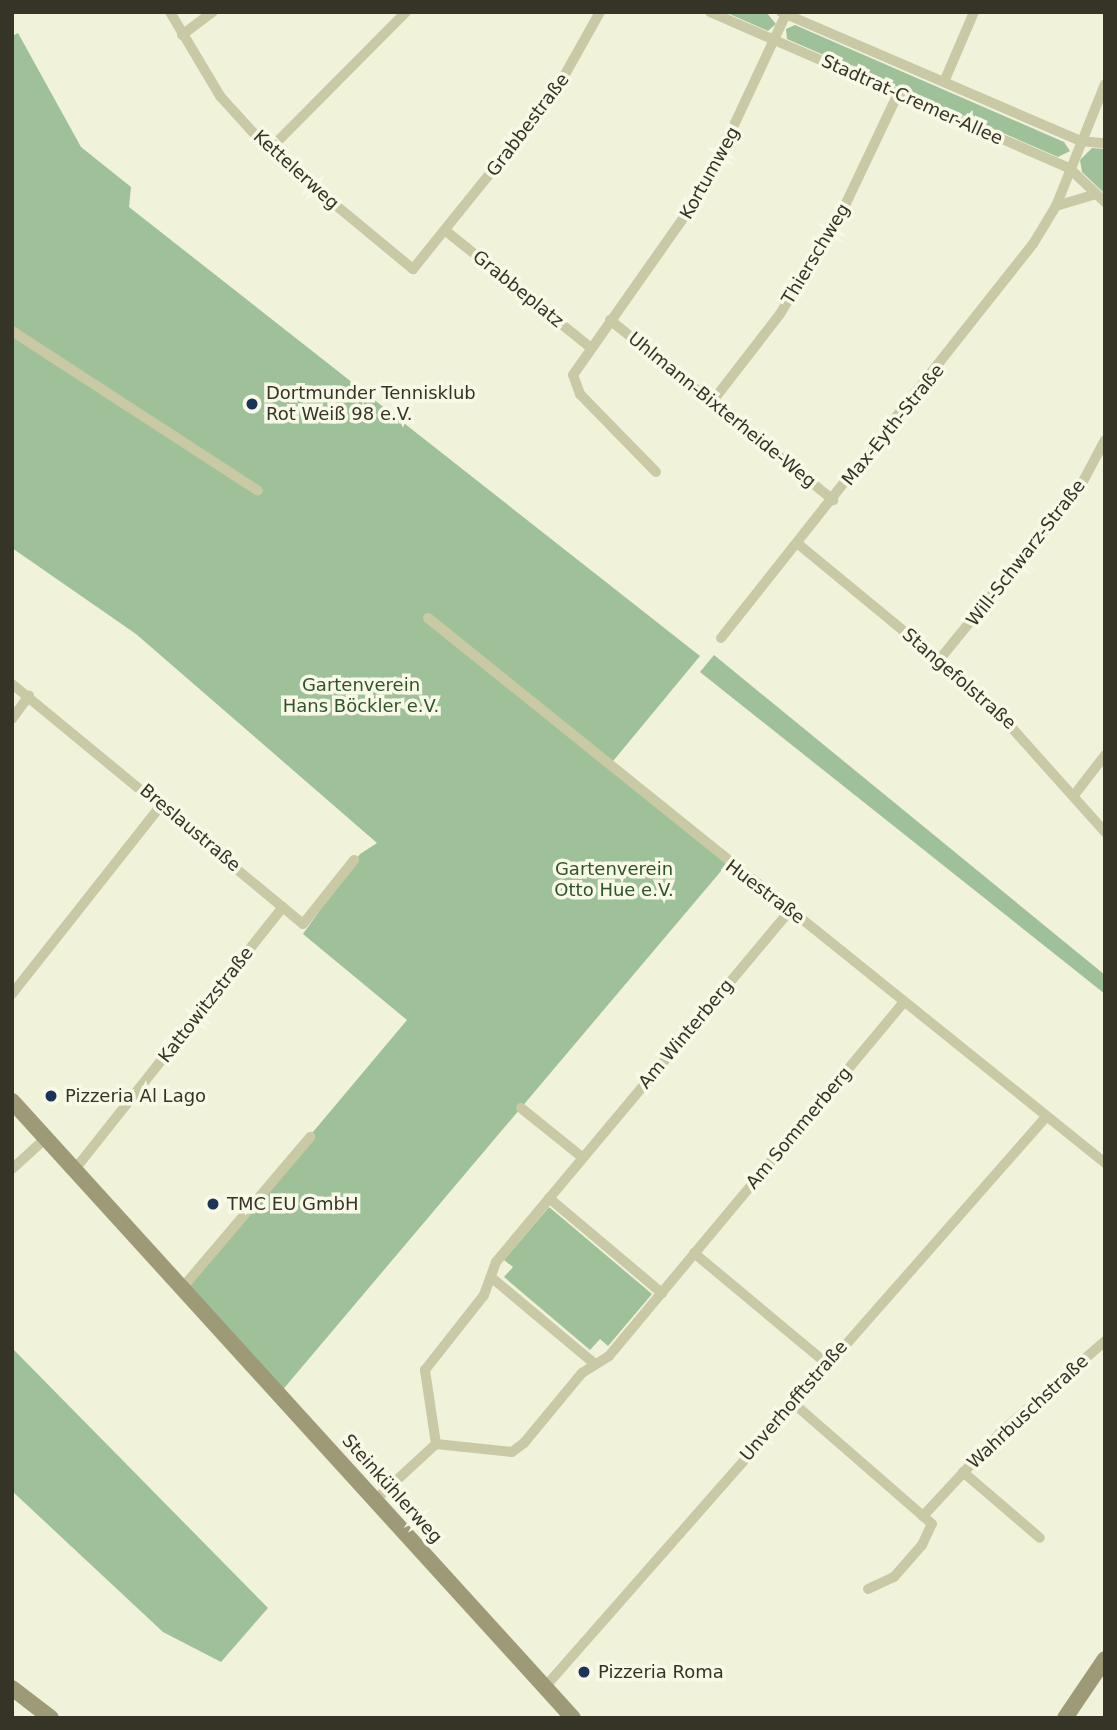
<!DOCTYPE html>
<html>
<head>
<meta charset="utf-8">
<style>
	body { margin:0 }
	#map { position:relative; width:1117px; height:1730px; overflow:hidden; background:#f0f2da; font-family:"DejaVu Sans",sans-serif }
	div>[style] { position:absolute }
	.green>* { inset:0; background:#9fc19a }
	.street>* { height:10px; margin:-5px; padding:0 5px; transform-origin:5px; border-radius:5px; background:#cac9a6 }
	.secondary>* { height:16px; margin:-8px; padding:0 8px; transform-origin:8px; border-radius:8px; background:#9e9977 }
	.dots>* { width:19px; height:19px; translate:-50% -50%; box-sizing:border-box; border:4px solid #f8f9e6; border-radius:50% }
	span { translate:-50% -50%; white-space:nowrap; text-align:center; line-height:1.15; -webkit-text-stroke:7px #f8f9e6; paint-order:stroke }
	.street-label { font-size:18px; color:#363327 }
	.poi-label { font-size:18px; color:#363327 }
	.left { translate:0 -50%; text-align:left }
	.park-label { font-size:18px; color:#2f542a }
	.frame { position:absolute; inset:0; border:14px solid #363327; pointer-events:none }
</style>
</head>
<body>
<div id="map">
	<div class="green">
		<i style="clip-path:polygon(725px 12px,766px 12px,776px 24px,768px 31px)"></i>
		<i style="clip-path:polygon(795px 25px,1064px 142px,1070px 151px,1058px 157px,787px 39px,786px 29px)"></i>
		<i style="clip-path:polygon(18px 33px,81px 147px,131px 187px,129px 207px,700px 656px,609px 766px,727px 864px,280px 1393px,183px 1287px,407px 1020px,303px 934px,360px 854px,377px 843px,136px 634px,12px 548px,12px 36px)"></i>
		<i style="clip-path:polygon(1092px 148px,1105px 149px,1105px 194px,1082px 172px,1080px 160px)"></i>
		<i style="clip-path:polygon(714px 655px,1105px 975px,1105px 994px,700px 672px)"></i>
		<i style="clip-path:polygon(549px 1207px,652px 1294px,608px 1346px,600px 1339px,590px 1350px,504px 1277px,513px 1267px,504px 1260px)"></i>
		<i style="clip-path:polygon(12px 1348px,268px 1608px,221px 1662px,163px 1632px,12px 1491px)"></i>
	</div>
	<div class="street">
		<i style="left:170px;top:12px;width:98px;rotate:59.2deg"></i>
		<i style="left:220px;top:96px;width:73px;rotate:47.8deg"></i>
		<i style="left:269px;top:150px;width:187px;rotate:39.6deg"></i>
		<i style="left:413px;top:269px;width:225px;rotate:-51.1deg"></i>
		<i style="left:554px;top:94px;width:94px;rotate:-60.7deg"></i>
		<i style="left:710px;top:12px;width:391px;rotate:23.5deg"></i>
		<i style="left:1069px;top:168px;width:50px;rotate:43.4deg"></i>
		<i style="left:781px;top:12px;width:326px;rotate:23.3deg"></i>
		<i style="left:1080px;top:141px;width:25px;rotate:5deg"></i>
		<i style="left:182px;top:35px;width:39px;rotate:-37deg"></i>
		<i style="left:944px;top:82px;width:76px;rotate:-66.8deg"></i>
		<i style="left:269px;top:150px;width:194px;rotate:-45.2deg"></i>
		<i style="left:1056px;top:206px;width:42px;rotate:-16.7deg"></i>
		<i style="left:446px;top:231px;width:185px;rotate:38.9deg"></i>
		<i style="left:610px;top:320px;width:287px;rotate:38.9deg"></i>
		<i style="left:12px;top:331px;width:293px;rotate:33deg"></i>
		<i style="left:712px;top:402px;width:111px;rotate:-52.3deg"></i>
		<i style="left:780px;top:314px;width:113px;rotate:-58.4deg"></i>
		<i style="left:839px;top:218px;width:137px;rotate:-64.6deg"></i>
		<i style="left:656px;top:472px;width:109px;rotate:-134.3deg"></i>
		<i style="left:580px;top:394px;width:20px;rotate:-110deg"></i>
		<i style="left:573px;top:375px;width:230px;rotate:-54.9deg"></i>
		<i style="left:705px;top:187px;width:193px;rotate:-64.9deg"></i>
		<i style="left:797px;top:543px;width:245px;rotate:39.5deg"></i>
		<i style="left:986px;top:699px;width:178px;rotate:48.2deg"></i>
		<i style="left:428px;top:618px;width:869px;rotate:38.83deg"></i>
		<i style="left:721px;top:638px;width:503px;rotate:-51.63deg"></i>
		<i style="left:1033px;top:244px;width:44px;rotate:-58.8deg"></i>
		<i style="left:1056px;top:206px;width:131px;rotate:-68.1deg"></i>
		<i style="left:939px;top:660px;width:223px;rotate:-50.8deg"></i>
		<i style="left:1080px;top:487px;width:53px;rotate:-62deg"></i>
		<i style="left:12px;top:684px;width:377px;rotate:39.5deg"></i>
		<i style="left:303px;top:924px;width:82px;rotate:-51.4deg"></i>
		<i style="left:12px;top:719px;width:29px;rotate:-54deg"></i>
		<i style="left:1075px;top:794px;width:49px;rotate:-52.4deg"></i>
		<i style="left:12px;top:994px;width:241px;rotate:-51.7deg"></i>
		<i style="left:521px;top:1108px;width:78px;rotate:38.8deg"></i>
		<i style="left:76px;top:1168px;width:333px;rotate:-51.6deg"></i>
		<i style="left:12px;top:1169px;width:47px;rotate:-42.4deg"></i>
		<i style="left:549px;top:1198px;width:148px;rotate:40.1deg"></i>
		<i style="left:694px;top:1253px;width:173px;rotate:39.8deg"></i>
		<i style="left:492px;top:1278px;width:134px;rotate:39.9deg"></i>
		<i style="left:183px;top:1287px;width:197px;rotate:-49.7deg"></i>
		<i style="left:792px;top:1402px;width:174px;rotate:41deg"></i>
		<i style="left:436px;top:1444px;width:76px;rotate:6deg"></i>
		<i style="left:512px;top:1452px;width:15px;rotate:-37deg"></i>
		<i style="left:524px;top:1443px;width:91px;rotate:-50.4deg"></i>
		<i style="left:582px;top:1373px;width:32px;rotate:-32deg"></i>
		<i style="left:609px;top:1356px;width:461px;rotate:-50.2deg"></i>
		<i style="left:963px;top:1472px;width:101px;rotate:40.6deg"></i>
		<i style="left:375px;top:1500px;width:83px;rotate:-42.6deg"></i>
		<i style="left:436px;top:1444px;width:75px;rotate:-98.5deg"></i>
		<i style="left:425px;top:1370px;width:95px;rotate:-51.8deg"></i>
		<i style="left:484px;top:1295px;width:35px;rotate:-70deg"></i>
		<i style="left:496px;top:1262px;width:459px;rotate:-50.1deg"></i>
		<i style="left:868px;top:1589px;width:29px;rotate:-25deg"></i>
		<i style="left:894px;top:1577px;width:43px;rotate:-48.8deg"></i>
		<i style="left:922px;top:1545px;width:23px;rotate:-65deg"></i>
		<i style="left:932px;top:1524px;width:12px;rotate:-138deg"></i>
		<i style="left:923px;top:1516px;width:113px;rotate:-47.1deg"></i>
		<i style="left:1000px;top:1433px;width:140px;rotate:-41.2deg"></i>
		<i style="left:545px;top:1687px;width:759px;rotate:-48.69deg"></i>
	</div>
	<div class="secondary">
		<i style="left:12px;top:1101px;width:834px;rotate:47.72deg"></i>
		<i style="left:12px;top:1688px;width:49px;rotate:37.6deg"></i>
		<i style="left:1065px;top:1718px;width:71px;rotate:-55.9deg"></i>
	</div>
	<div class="dots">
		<i style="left:252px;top:404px;background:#1c3458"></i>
		<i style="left:51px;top:1096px;background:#1c3458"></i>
		<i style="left:213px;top:1204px;background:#1c3458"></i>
		<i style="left:584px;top:1672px;background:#1c3458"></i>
	</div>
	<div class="street-label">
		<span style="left:912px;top:100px;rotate:24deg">Stadtrat-Cremer-Allee</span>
		<span style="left:528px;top:125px;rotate:-53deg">Grabbestraße</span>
		<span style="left:296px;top:170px;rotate:42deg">Kettelerweg</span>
		<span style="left:710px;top:173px;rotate:-61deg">Kortumweg</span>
		<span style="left:816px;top:254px;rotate:-59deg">Thierschweg</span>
		<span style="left:518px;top:289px;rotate:39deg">Grabbeplatz</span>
		<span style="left:722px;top:410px;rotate:39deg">Uhlmann-Bixterheide-Weg</span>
		<span style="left:893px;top:425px;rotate:-51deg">Max-Eyth-Straße</span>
		<span style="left:1026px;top:553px;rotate:-52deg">Will-Schwarz-Straße</span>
		<span style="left:959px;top:679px;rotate:41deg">Stangefolstraße</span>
		<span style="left:190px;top:828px;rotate:40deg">Breslaustraße</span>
		<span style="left:765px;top:892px;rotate:37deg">Huestraße</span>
		<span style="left:206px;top:1005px;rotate:-52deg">Kattowitzstraße</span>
		<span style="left:686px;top:1034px;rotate:-50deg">Am Winterberg</span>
		<span style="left:799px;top:1128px;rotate:-50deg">Am Sommerberg</span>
		<span style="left:794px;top:1401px;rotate:-49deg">Unverhofftstraße</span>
		<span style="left:1028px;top:1412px;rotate:-43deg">Wahrbuschstraße</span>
		<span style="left:392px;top:1489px;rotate:48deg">Steinkühlerweg</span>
	</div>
	<div class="poi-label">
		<span class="left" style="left:266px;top:404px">Dortmunder Tennisklub<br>Rot Weiß 98 e.V.</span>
		<span class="left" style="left:65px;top:1096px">Pizzeria Al Lago</span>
		<span class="left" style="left:227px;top:1204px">TMC EU GmbH</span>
		<span class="left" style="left:598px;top:1672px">Pizzeria Roma</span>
	</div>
	<div class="park-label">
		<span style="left:361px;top:696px">Gartenverein<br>Hans Böckler e.V.</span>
		<span style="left:614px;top:880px">Gartenverein<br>Otto Hue e.V.</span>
	</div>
	<div class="frame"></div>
</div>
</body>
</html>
